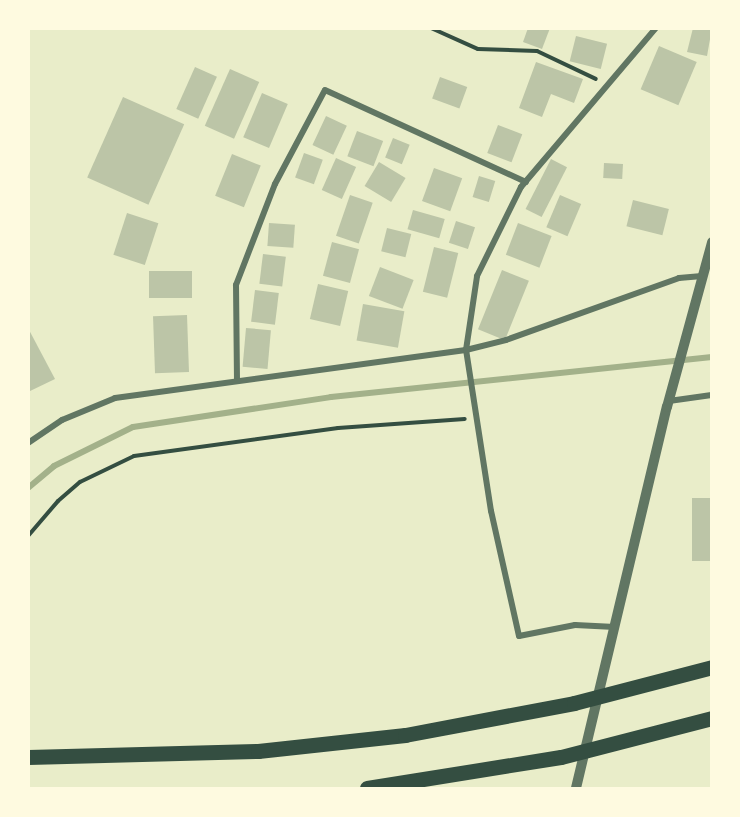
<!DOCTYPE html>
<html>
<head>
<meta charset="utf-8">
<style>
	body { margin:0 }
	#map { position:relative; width:740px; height:817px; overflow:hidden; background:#e9edc9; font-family:"Archivo Narrow",sans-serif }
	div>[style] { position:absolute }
	.stream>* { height:6px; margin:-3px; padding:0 3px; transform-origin:3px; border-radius:3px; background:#a3b18a }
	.building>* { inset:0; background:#bcc5a7; transform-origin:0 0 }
	.path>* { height:4px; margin:-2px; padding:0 2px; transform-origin:2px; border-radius:2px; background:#344e41 }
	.minor>* { height:6px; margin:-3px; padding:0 3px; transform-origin:3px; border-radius:3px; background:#617663 }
	.tertiary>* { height:10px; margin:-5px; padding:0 5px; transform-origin:5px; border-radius:5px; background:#617663 }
	.motorway>* { height:15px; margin:-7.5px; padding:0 7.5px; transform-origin:7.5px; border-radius:7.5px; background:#344e41 }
	span { translate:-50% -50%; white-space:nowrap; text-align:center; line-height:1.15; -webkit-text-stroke:4.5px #fefae0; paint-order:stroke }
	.frame { position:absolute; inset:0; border:30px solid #fefae0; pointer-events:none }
</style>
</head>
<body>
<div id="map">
	<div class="stream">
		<i style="left:28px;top:488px;width:34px;rotate:-40deg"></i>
		<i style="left:54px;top:466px;width:88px;rotate:-26.3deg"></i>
		<i style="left:133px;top:427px;width:200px;rotate:-8.6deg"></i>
		<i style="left:331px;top:397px;width:383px;rotate:-6deg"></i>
	</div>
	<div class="building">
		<i style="clip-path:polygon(528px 28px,550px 28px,542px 49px,523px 42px)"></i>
		<i style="clip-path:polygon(693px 28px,712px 28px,707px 56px,687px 52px)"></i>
		<i style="left:576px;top:36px;width:32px;height:26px;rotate:14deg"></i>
		<i style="left:659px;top:46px;width:41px;height:47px;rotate:23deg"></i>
		<i style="clip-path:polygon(536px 62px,583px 79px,574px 103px,551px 94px,542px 117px,519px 108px)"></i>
		<i style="left:195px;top:67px;width:24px;height:46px;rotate:24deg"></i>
		<i style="left:230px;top:69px;width:32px;height:62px;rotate:24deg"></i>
		<i style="left:440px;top:77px;width:29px;height:23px;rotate:20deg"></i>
		<i style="left:262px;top:93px;width:28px;height:48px;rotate:23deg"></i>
		<i style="left:123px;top:97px;width:67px;height:88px;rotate:24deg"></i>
		<i style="left:326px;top:116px;width:23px;height:32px;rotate:25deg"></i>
		<i style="left:498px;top:125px;width:26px;height:30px;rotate:21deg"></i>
		<i style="left:357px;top:131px;width:28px;height:27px;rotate:21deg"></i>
		<i style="left:393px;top:138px;width:18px;height:21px;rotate:22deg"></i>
		<i style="left:304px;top:153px;width:20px;height:26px;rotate:20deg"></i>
		<i style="left:232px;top:154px;width:31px;height:45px;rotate:22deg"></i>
		<i style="left:336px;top:158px;width:22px;height:35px;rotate:24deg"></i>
		<i style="left:551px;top:159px;width:18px;height:56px;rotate:27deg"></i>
		<i style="left:379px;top:162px;width:31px;height:28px;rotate:31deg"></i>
		<i style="left:604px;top:163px;width:19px;height:15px;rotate:3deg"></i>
		<i style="left:434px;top:168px;width:30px;height:35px;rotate:20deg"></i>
		<i style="left:479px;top:176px;width:17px;height:22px;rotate:17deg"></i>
		<i style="left:350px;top:195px;width:24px;height:43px;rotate:19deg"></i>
		<i style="left:560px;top:195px;width:23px;height:35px;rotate:23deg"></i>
		<i style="left:633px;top:200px;width:37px;height:27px;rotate:14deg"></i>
		<i style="left:413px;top:210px;width:33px;height:20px;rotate:16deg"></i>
		<i style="left:127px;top:213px;width:33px;height:44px;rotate:18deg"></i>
		<i style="left:456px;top:221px;width:20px;height:23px;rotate:18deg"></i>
		<i style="left:269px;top:223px;width:26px;height:23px;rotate:4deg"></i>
		<i style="left:518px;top:223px;width:36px;height:34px;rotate:21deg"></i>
		<i style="left:387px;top:228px;width:25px;height:24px;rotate:14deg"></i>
		<i style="left:332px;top:242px;width:28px;height:35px;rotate:15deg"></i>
		<i style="left:434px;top:247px;width:25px;height:46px;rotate:14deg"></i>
		<i style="left:263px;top:254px;width:23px;height:30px;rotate:7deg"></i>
		<i style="left:380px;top:267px;width:36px;height:31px;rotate:21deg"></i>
		<i style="left:502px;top:270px;width:29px;height:64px;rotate:22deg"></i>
		<i style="left:192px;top:271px;width:27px;height:43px;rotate:90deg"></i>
		<i style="left:318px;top:284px;width:31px;height:36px;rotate:13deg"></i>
		<i style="left:255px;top:290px;width:24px;height:32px;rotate:7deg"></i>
		<i style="left:363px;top:304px;width:42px;height:37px;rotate:10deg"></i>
		<i style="left:187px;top:315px;width:57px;height:34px;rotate:88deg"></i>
		<i style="clip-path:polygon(28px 328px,55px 379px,28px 392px)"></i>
		<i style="left:246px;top:328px;width:25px;height:39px;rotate:5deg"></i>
		<i style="left:712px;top:498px;width:63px;height:20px;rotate:90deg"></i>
	</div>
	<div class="path">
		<i style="left:431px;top:28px;width:51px;rotate:24.1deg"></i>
		<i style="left:478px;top:49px;width:59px;rotate:1.9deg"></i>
		<i style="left:537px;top:51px;width:65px;rotate:25.4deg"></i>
		<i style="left:28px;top:536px;width:46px;rotate:-49.4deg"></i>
		<i style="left:58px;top:501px;width:29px;rotate:-41deg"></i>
		<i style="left:80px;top:482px;width:60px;rotate:-25.7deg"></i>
		<i style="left:134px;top:456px;width:206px;rotate:-7.8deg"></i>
		<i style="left:338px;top:428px;width:127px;rotate:-4.1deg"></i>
	</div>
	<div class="minor">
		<i style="left:237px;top:380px;width:95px;rotate:-90.6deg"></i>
		<i style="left:236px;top:285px;width:108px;rotate:-68.9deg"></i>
		<i style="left:275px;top:184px;width:106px;rotate:-62deg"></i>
		<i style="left:325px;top:90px;width:221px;rotate:24.6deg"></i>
		<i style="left:669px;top:401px;width:43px;rotate:-7.9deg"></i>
		<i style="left:28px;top:443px;width:41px;rotate:-34.1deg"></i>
		<i style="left:62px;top:420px;width:57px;rotate:-22.5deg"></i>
		<i style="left:115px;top:398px;width:354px;rotate:-7.8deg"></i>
		<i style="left:466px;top:350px;width:41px;rotate:-14deg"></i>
		<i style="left:506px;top:340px;width:184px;rotate:-19.7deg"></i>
		<i style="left:679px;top:278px;width:23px;rotate:-5deg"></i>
		<i style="left:615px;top:627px;width:40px;rotate:-177.1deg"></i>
		<i style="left:575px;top:625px;width:57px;rotate:168.9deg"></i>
		<i style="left:519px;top:636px;width:128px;rotate:-102.6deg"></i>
		<i style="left:491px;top:511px;width:163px;rotate:-98.8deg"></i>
		<i style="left:466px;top:350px;width:75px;rotate:-81.5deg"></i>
		<i style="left:477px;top:276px;width:99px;rotate:-63.7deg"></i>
		<i style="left:521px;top:187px;width:209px;rotate:-49.7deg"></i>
	</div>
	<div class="tertiary">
		<i style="left:576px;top:788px;width:392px;rotate:-76.6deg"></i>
		<i style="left:667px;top:407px;width:171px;rotate:-74.7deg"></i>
	</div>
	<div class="motorway">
		<i style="left:28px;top:757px;width:230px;rotate:-1.5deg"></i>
		<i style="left:258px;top:751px;width:148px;rotate:-6.2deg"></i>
		<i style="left:405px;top:735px;width:172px;rotate:-10.7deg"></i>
		<i style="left:574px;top:703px;width:143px;rotate:-14.6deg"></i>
		<i style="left:367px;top:788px;width:196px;rotate:-9.1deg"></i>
		<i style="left:561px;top:757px;width:156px;rotate:-14.5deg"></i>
	</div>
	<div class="frame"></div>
</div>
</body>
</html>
